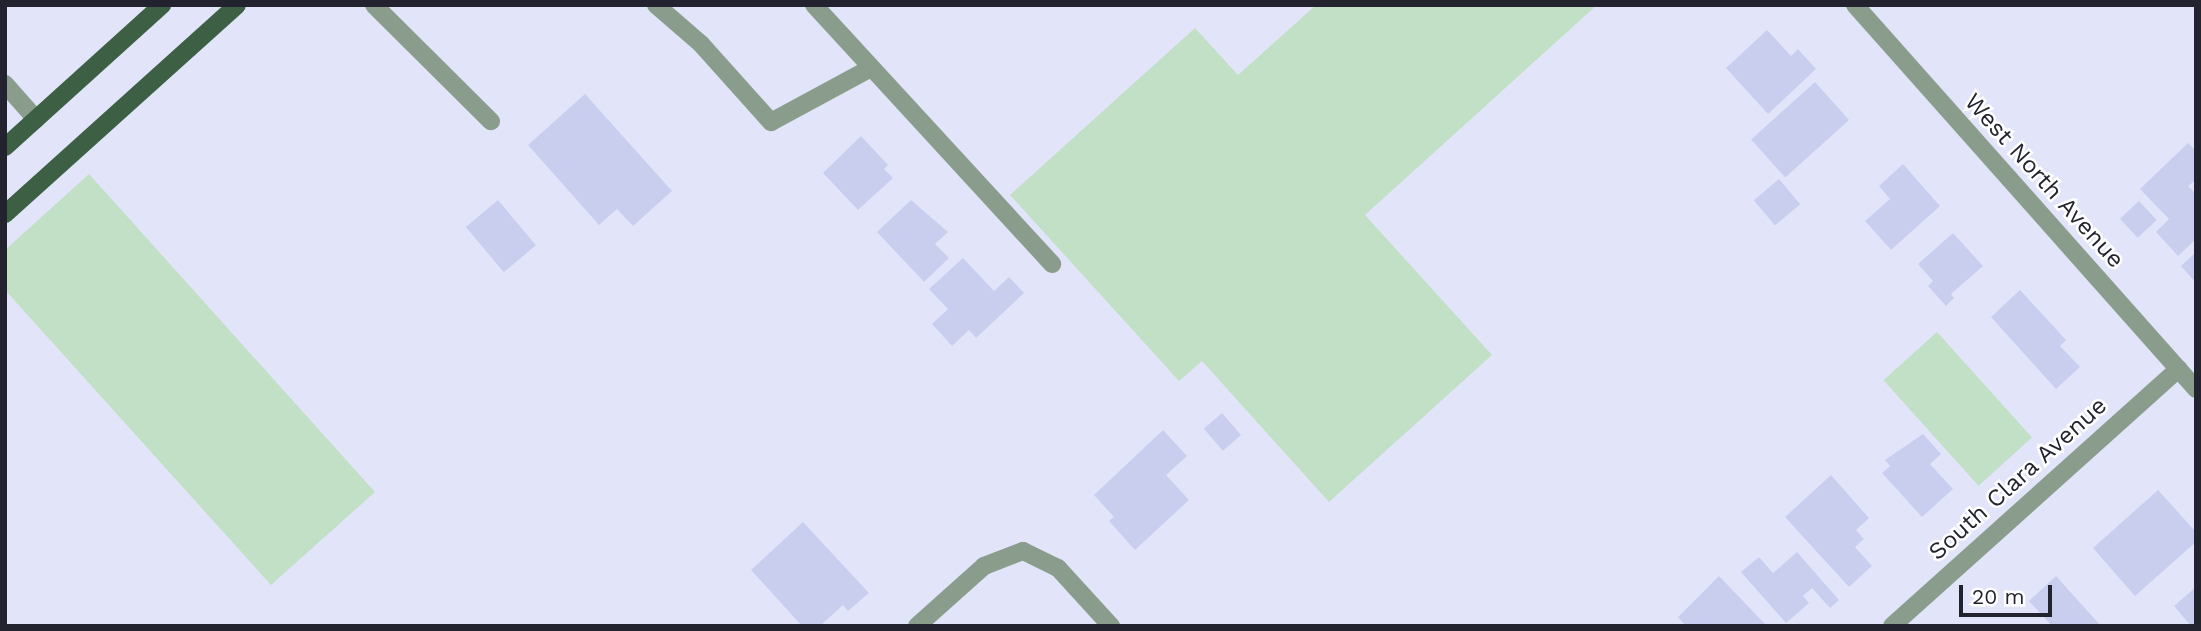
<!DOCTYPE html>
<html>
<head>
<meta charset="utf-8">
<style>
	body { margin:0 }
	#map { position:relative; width:2201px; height:631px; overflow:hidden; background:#e2e5fa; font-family:"Work Sans",sans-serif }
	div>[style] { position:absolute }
	.green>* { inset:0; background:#c1e0c6; transform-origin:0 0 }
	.building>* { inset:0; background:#c9ceef; transform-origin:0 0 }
	.minor>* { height:18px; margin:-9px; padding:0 9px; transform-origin:9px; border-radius:9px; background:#8a9d8d }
	.major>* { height:18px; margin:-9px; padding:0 9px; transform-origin:9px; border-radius:9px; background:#3d5f44 }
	span { translate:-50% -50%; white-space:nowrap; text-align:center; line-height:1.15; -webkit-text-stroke:5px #fff; paint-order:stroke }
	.street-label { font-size:24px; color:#22232f }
	.frame { position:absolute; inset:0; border:7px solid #22232f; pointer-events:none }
	.scale { position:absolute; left:1959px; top:585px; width:93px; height:32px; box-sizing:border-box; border:4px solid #22232f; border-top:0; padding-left:9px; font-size:21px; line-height:24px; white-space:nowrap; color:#22232f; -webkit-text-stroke:5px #fff; paint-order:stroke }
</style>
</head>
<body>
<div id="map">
	<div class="green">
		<i style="clip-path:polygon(1316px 5px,1597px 5px,1365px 215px,1492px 355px,1329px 502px,1202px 361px,1179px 381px,1010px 195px,1195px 28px,1238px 75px)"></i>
		<i style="clip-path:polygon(89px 174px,375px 492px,271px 585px,5px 290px,5px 250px)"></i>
		<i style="left:1937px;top:332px;width:142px;height:72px;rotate:48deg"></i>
	</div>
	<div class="building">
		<i style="clip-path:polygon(1767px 30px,1791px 56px,1798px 49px,1816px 69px,1768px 114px,1726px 68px)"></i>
		<i style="left:1815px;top:82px;width:51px;height:86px;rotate:48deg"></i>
		<i style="clip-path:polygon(585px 94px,672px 191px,633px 226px,617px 209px,599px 225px,528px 145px)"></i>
		<i style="clip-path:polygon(861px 136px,888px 165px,884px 169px,893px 178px,858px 210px,823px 173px)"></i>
		<i style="clip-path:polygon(2188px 143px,2196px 151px,2196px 180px,2188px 186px,2196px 194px,2196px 239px,2178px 256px,2156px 232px,2169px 219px,2140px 189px)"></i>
		<i style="clip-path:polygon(1903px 164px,1940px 206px,1891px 250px,1865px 221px,1890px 199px,1879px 186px)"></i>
		<i style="left:1779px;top:179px;width:33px;height:33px;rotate:50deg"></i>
		<i style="left:498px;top:200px;width:59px;height:42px;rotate:50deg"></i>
		<i style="clip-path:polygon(911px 200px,948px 232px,935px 244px,949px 258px,924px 282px,877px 232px)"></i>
		<i style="left:2139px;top:201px;width:26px;height:26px;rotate:47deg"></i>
		<i style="clip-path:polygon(1953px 233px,1983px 266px,1951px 294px,1954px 298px,1946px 306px,1928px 286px,1933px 281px,1918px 264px)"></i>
		<i style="clip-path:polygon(2196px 252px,2196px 283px,2181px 266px)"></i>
		<i style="clip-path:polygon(963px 258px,994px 291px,1009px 277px,1024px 293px,976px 338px,969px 330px,952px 346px,932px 324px,948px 309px,929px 289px)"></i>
		<i style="clip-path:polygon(2020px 290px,2066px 340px,2060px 346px,2080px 367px,2056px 389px,1991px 317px)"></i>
		<i style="left:1222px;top:413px;width:29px;height:24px;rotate:49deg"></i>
		<i style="clip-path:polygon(1163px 430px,1187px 456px,1166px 475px,1189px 500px,1135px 550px,1109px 521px,1114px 517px,1094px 495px)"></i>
		<i style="clip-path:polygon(1923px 434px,1941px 454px,1930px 464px,1953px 489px,1922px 517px,1882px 473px,1890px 466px,1885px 460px)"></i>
		<i style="clip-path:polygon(1831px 475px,1869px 518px,1856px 530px,1864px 539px,1855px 547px,1872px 566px,1849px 587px,1785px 517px)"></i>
		<i style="clip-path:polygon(2158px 490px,2196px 532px,2196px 542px,2135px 596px,2093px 548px)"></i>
		<i style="clip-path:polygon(803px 522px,869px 593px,848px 611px,843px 605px,820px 626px,802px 626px,751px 570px)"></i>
		<i style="clip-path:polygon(1797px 552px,1839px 600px,1830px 608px,1812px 588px,1803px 596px,1809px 603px,1786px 623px,1741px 572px,1759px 557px,1773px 573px)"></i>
		<i style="clip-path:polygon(1719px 576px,1767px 626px,1686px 626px,1678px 617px)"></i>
		<i style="clip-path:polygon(2056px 576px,2101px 626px,2052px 626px,2029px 601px)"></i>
		<i style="clip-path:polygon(2196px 587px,2196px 626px,2191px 626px,2174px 606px)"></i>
	</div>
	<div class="minor">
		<i style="left:374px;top:5px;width:165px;rotate:44.8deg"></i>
		<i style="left:656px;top:5px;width:60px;rotate:40.9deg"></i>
		<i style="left:701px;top:44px;width:105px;rotate:48.1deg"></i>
		<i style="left:771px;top:122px;width:114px;rotate:-28.4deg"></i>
		<i style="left:814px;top:5px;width:352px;rotate:47.4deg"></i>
		<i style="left:1855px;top:5px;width:514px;rotate:48.39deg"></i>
		<i style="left:5px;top:84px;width:47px;rotate:48.5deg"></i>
		<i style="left:917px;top:626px;width:90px;rotate:-41.8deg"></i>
		<i style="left:984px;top:566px;width:42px;rotate:-21deg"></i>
		<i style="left:1023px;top:551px;width:39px;rotate:26deg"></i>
		<i style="left:1058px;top:568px;width:79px;rotate:47.6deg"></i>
		<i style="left:1892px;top:626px;width:385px;rotate:-41.9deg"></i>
	</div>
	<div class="major">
		<i style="left:5px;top:147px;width:212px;rotate:-42.1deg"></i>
		<i style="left:5px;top:214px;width:312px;rotate:-42deg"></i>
	</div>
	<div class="street-label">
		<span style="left:2044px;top:181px;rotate:48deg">West North Avenue</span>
		<span style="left:2018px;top:479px;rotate:-42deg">South Clara Avenue</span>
	</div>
	<div class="frame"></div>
	<div class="scale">20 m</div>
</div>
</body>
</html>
